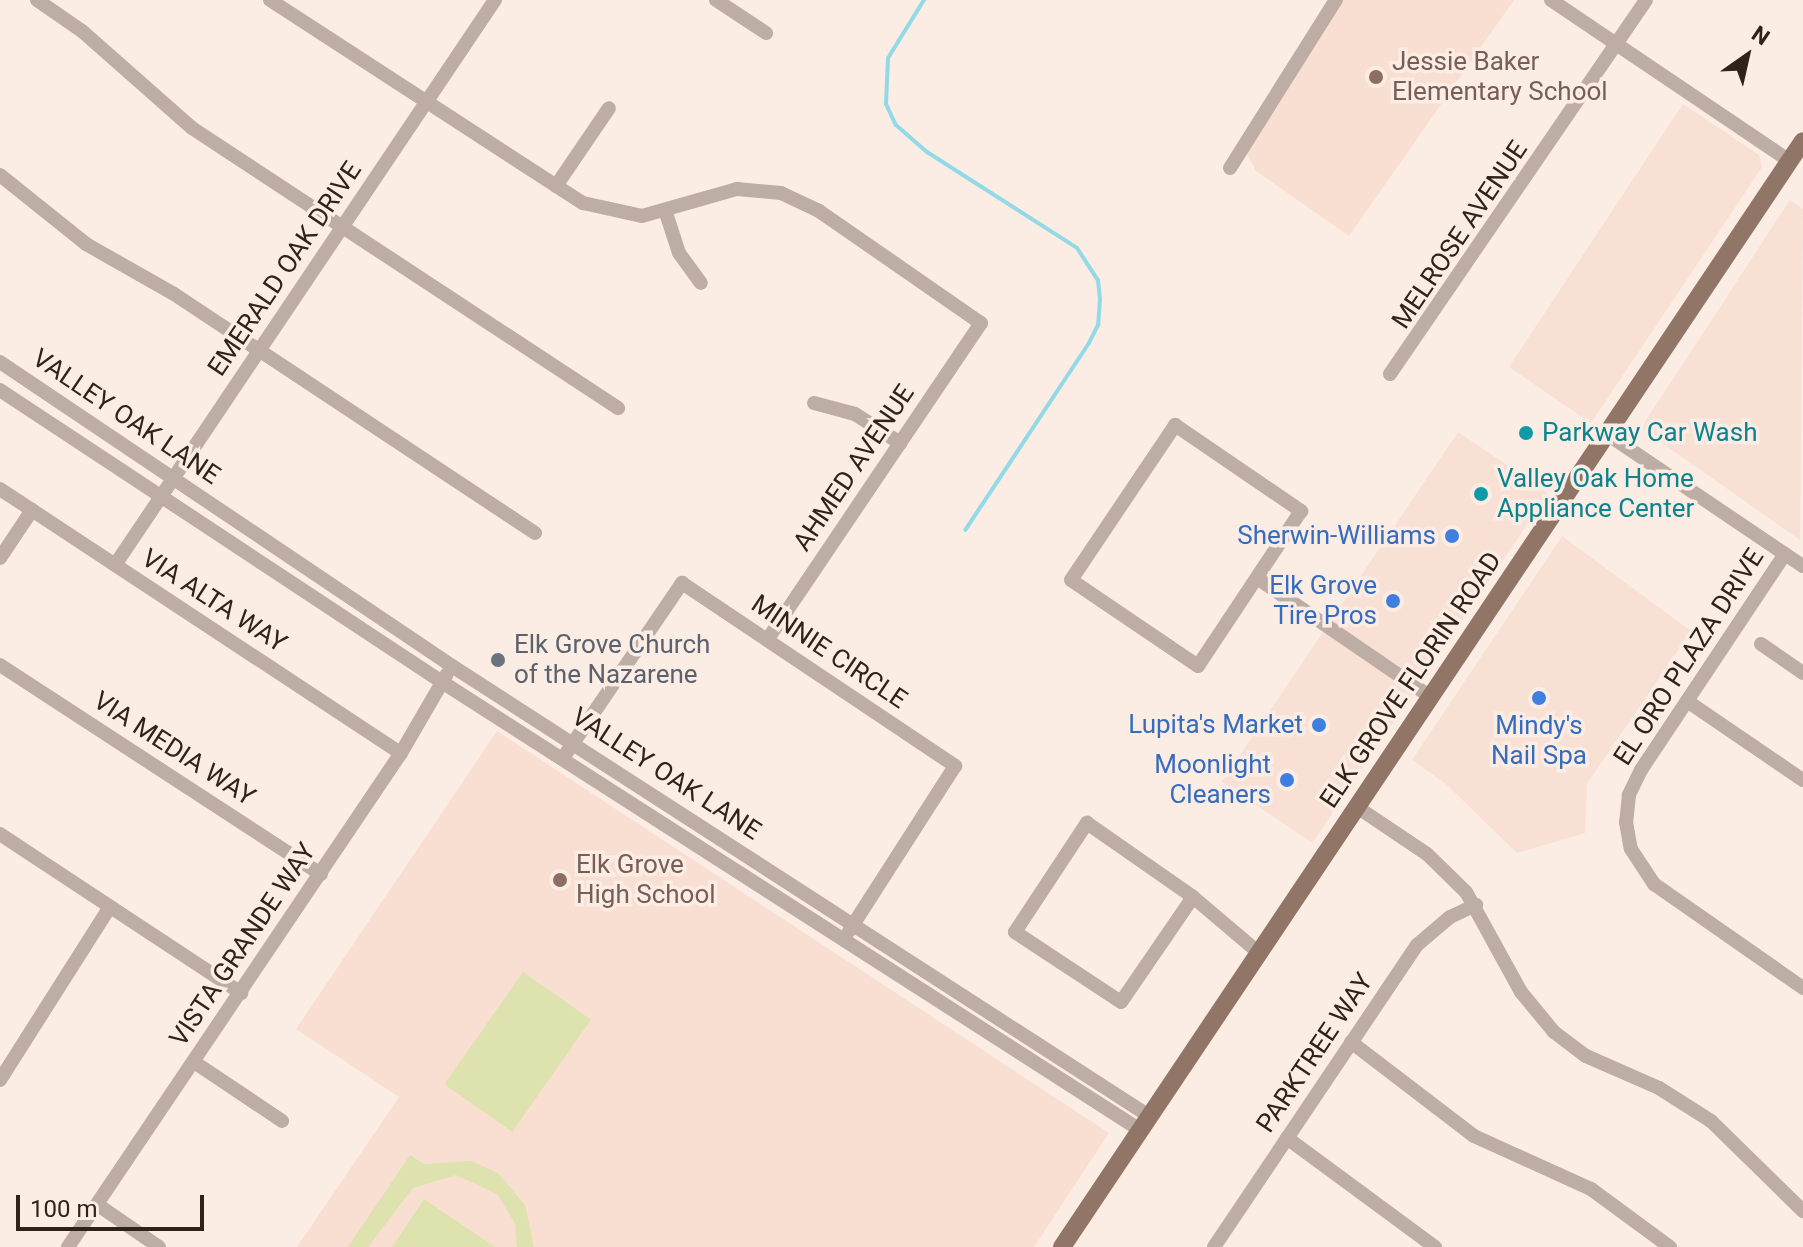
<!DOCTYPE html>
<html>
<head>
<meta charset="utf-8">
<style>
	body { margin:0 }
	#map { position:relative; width:1803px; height:1247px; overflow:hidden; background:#fbece4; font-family:Roboto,sans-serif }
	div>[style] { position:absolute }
	.commercial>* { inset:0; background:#f8e0d5; transform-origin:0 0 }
	.built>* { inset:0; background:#f9dfd1 }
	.green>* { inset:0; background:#dde2ae; transform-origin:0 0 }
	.stream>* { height:4px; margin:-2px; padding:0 2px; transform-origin:2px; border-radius:2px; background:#93dae7 }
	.minor>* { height:14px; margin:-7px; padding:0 7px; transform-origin:7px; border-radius:7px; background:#bdada5 }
	.major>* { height:18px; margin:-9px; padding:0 9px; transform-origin:9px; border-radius:9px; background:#917668 }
	.dots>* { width:22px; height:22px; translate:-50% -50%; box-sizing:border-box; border:4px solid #fbece4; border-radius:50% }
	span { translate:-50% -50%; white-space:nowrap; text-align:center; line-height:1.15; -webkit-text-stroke:7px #fbece4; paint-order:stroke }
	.education-label { font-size:26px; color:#785e54 }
	.left { translate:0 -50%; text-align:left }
	.street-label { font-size:26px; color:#2f221b }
	.culture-label { font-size:26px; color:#0d838f }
	.shop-label { font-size:26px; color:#366cbe }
	.right { translate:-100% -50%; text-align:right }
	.worship-label { font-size:26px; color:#5b616d }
	.north { position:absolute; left:1707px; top:16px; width:80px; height:80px; -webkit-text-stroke:6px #fbece4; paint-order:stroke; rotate:34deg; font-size:22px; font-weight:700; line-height:32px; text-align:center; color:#2f221b }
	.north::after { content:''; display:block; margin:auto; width:28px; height:36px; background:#2f221b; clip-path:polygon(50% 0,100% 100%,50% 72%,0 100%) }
	.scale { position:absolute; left:16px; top:1195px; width:188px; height:36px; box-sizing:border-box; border:4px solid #2f221b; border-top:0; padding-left:10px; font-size:24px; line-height:28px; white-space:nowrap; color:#2f221b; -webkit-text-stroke:6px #fbece4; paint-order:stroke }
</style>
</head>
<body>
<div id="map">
	<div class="commercial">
		<i style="clip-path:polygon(1683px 104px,1759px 155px,1762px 167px,1591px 423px,1509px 367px)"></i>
		<i style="clip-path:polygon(1790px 200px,1803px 209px,1800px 540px,1641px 428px)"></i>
		<i style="left:1458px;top:432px;width:109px;height:422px;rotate:34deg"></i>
		<i style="clip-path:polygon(1562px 536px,1691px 631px,1587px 784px,1585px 833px,1517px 853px,1446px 784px,1412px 760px)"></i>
	</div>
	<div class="built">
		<i style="clip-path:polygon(1342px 0,1514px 0,1349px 236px,1256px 171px,1245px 150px)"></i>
		<i style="clip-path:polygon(497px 731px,1109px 1133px,1034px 1247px,297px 1247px,399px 1097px,296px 1029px)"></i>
	</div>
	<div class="green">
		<i style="left:523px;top:972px;width:83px;height:137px;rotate:35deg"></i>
		<i style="clip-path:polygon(410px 1155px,424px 1164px,471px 1161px,498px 1173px,525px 1205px,534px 1247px,517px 1247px,515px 1223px,497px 1194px,456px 1175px,413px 1188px,368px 1247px,348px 1247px)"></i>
		<i style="clip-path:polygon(424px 1199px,495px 1247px,392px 1247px)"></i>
	</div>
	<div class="stream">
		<i style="left:924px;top:0;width:68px;rotate:121.8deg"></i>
		<i style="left:888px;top:58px;width:46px;rotate:92.5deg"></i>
		<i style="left:886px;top:104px;width:23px;rotate:65deg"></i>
		<i style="left:896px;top:125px;width:41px;rotate:41.1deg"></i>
		<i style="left:927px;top:152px;width:178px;rotate:32.6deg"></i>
		<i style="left:1077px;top:248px;width:38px;rotate:57deg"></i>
		<i style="left:1098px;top:280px;width:19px;rotate:84deg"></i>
		<i style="left:1100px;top:299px;width:26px;rotate:94deg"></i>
		<i style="left:1098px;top:325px;width:20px;rotate:117deg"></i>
		<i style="left:1089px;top:343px;width:224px;rotate:123.5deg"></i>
	</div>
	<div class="minor">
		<i style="left:37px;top:0;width:55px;rotate:34.6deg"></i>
		<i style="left:82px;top:31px;width:147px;rotate:41.4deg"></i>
		<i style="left:192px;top:128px;width:510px;rotate:33.32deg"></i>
		<i style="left:270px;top:0;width:373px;rotate:33deg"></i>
		<i style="left:583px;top:203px;width:60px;rotate:12.4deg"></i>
		<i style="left:642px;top:216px;width:99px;rotate:-15.9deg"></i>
		<i style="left:737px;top:189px;width:44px;rotate:5.2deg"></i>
		<i style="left:781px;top:193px;width:42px;rotate:25.3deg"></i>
		<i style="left:819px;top:211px;width:197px;rotate:34.7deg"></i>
		<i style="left:981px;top:323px;width:382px;rotate:124deg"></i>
		<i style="left:716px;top:0;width:60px;rotate:33.4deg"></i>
		<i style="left:1551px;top:0;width:288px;rotate:34deg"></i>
		<i style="left:1230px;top:168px;width:199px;rotate:-57.8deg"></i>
		<i style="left:0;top:175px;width:110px;rotate:38.7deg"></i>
		<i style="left:86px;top:244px;width:101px;rotate:29.6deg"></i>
		<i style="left:174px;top:294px;width:433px;rotate:33.5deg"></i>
		<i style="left:556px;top:186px;width:94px;rotate:-55.8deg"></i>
		<i style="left:666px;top:213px;width:42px;rotate:72deg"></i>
		<i style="left:679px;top:253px;width:37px;rotate:54deg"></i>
		<i style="left:0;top:362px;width:545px;rotate:33.92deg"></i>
		<i style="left:452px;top:666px;width:830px;rotate:32.85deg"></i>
		<i style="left:1390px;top:374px;width:453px;rotate:-55.6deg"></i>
		<i style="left:0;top:390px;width:530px;rotate:33.45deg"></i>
		<i style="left:442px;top:682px;width:829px;rotate:32.69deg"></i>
		<i style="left:814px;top:403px;width:42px;rotate:15deg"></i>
		<i style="left:855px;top:414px;width:54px;rotate:32.8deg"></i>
		<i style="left:1175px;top:425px;width:153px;rotate:34.3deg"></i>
		<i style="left:1301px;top:511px;width:186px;rotate:123.6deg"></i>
		<i style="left:1198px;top:666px;width:153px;rotate:-145.9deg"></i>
		<i style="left:1071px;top:580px;width:187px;rotate:-56.1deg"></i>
		<i style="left:1607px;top:434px;width:236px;rotate:34deg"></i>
		<i style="left:0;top:489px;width:480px;rotate:33.4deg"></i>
		<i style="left:1785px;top:554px;width:260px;rotate:123.7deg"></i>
		<i style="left:1641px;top:770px;width:28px;rotate:116deg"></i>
		<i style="left:1629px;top:795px;width:27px;rotate:96deg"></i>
		<i style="left:1626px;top:822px;width:27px;rotate:80deg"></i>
		<i style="left:1631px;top:849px;width:42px;rotate:56.7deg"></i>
		<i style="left:1654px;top:884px;width:182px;rotate:34.9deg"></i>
		<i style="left:0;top:558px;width:58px;rotate:-56.3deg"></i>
		<i style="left:115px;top:565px;width:681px;rotate:-56.08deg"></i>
		<i style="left:1257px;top:578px;width:211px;rotate:34.4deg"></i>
		<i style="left:1761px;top:644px;width:51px;rotate:34.6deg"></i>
		<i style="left:0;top:665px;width:383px;rotate:33.1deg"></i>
		<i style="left:1687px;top:701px;width:140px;rotate:34.3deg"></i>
		<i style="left:563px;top:758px;width:212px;rotate:-55.8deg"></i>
		<i style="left:682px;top:583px;width:329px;rotate:33.8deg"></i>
		<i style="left:955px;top:766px;width:196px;rotate:122.7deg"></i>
		<i style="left:1357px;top:807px;width:84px;rotate:33.9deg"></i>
		<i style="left:1427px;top:854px;width:54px;rotate:44.3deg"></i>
		<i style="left:1466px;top:892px;width:114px;rotate:61.2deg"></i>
		<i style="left:1521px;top:992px;width:52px;rotate:50.5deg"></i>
		<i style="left:1554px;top:1032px;width:40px;rotate:37deg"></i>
		<i style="left:1586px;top:1056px;width:80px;rotate:23.7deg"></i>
		<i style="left:1659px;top:1088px;width:62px;rotate:32.4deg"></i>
		<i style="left:1711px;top:1121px;width:129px;rotate:44.4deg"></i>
		<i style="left:1087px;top:823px;width:129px;rotate:34.9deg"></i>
		<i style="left:1193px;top:897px;width:127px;rotate:124.4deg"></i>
		<i style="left:1121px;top:1002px;width:127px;rotate:-146.6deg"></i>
		<i style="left:1015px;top:932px;width:131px;rotate:-56.6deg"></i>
		<i style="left:0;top:834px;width:289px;rotate:33.4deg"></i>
		<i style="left:1193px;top:897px;width:87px;rotate:40.3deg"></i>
		<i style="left:1351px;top:1042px;width:155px;rotate:37.4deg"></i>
		<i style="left:1474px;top:1136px;width:128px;rotate:24.4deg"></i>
		<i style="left:1591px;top:1189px;width:98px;rotate:36.3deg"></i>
		<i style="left:194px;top:1062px;width:106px;rotate:33.8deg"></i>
		<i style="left:0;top:1080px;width:205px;rotate:-57.6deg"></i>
		<i style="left:1287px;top:1138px;width:184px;rotate:36.4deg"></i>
		<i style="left:98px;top:1205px;width:74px;rotate:34.5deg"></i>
		<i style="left:68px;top:1247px;width:596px;rotate:-56.02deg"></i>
		<i style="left:401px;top:753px;width:91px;rotate:-59.8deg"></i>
		<i style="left:1214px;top:1247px;width:364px;rotate:-56.1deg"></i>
		<i style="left:1417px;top:945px;width:43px;rotate:-40.3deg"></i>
		<i style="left:1450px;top:917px;width:29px;rotate:-25deg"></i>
	</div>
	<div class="major">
		<i style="left:1062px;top:1247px;width:1331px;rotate:-56.18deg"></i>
	</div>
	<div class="dots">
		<i style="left:1376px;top:77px;background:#8d6e63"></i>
		<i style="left:1526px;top:433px;background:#0f9aa8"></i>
		<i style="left:1481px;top:494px;background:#0f9aa8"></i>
		<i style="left:1452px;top:536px;background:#3f7fe0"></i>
		<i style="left:1393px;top:601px;background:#3f7fe0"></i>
		<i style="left:498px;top:660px;background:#6b7280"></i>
		<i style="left:1539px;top:698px;background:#3f7fe0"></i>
		<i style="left:1319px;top:725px;background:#3f7fe0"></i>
		<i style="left:1287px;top:780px;background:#3f7fe0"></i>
		<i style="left:560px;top:880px;background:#8d6e63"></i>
	</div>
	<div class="education-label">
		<span class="left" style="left:1392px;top:77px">Jessie Baker<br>Elementary School</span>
		<span class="left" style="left:576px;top:880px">Elk Grove<br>High School</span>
	</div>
	<div class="street-label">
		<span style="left:1460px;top:235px;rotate:-56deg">MELROSE AVENUE</span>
		<span style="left:285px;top:269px;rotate:-56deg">EMERALD OAK DRIVE</span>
		<span style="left:126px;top:417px;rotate:34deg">VALLEY OAK LANE</span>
		<span style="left:854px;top:468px;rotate:-56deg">AHMED AVENUE</span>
		<span style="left:214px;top:601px;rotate:33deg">VIA ALTA WAY</span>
		<span style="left:829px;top:652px;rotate:34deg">MINNIE CIRCLE</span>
		<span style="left:1689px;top:657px;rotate:-57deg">EL ORO PLAZA DRIVE</span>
		<span style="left:1411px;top:680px;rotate:-56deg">ELK GROVE FLORIN ROAD</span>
		<span style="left:174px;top:749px;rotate:33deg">VIA MEDIA WAY</span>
		<span style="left:666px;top:774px;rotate:33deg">VALLEY OAK LANE</span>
		<span style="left:243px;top:945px;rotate:-56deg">VISTA GRANDE WAY</span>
		<span style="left:1315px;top:1053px;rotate:-56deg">PARKTREE WAY</span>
	</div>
	<div class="culture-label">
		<span class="left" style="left:1542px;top:433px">Parkway Car Wash</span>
		<span class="left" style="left:1497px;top:494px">Valley Oak Home<br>Appliance Center</span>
	</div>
	<div class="shop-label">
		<span class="right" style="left:1436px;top:536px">Sherwin-Williams</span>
		<span class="right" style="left:1377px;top:601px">Elk Grove<br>Tire Pros</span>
		<span class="right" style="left:1303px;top:725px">Lupita's Market</span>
		<span style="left:1539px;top:741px">Mindy's<br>Nail Spa</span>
		<span class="right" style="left:1271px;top:780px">Moonlight<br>Cleaners</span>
	</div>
	<div class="worship-label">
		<span class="left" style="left:514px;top:660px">Elk Grove Church<br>of the Nazarene</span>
	</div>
	<div class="north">N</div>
	<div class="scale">100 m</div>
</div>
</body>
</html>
